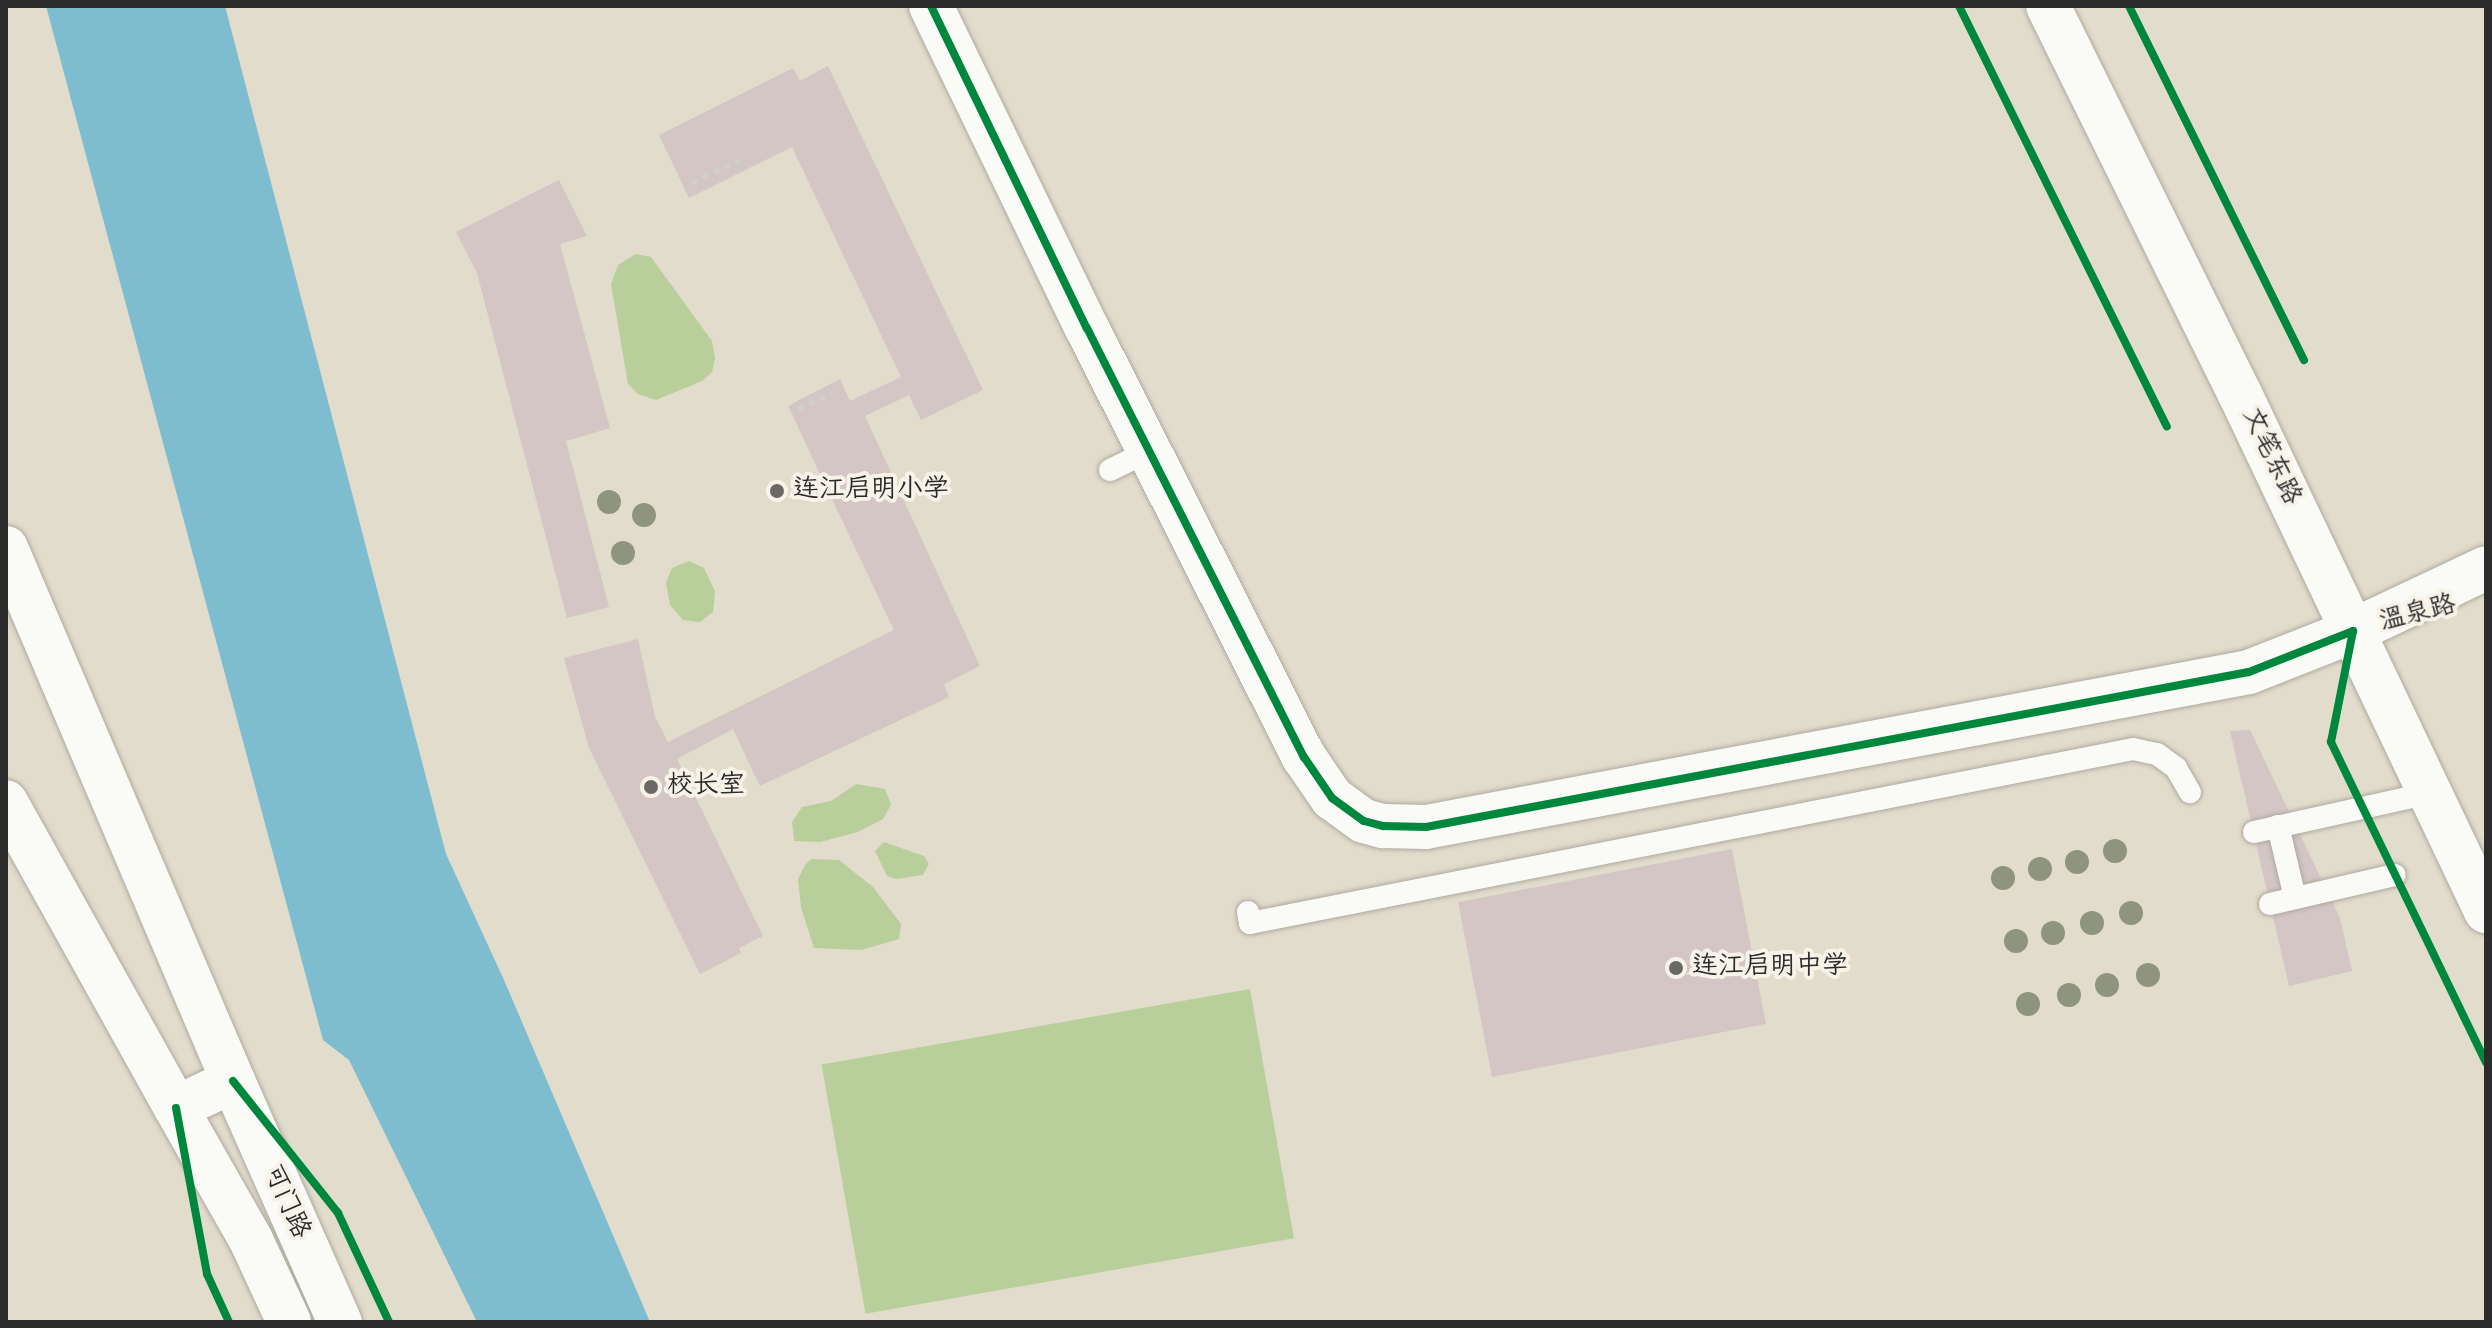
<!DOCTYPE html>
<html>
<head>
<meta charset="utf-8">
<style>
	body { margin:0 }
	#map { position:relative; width:2492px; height:1328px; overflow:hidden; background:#e1dccb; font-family:Dekko,"LXGW WenKai TC",sans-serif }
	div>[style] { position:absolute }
	.green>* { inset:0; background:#b9cf9b; transform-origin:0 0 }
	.water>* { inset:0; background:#7ebcd0 }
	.building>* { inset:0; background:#d3c6c4; transform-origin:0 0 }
	.path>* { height:5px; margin-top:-2.5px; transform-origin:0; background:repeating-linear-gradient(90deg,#d1cfcb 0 6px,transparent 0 12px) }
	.roads { filter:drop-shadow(0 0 2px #aeaaa0) drop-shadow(0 0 2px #aeaaa0) }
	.service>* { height:22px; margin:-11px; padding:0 11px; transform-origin:11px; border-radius:11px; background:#fafaf7 }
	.tertiary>* { height:44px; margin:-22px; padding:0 22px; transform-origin:22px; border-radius:22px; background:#fafaf7 }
	.secondary>* { height:44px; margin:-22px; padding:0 22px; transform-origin:22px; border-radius:22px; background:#fafaf7 }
	.motorway>* { height:44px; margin:-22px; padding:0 22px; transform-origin:22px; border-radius:22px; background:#fafaf7 }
	.cycleway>* { height:8px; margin:-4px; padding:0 4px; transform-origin:4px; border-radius:4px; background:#00873e }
	.trees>* { width:24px; height:24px; margin:-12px; border-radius:50%; background:#8f947f }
	.dots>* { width:22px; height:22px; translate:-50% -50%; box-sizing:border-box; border:4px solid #f7f3e8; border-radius:50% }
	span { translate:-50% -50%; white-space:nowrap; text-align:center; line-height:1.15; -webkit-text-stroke:8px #f7f3e8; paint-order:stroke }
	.street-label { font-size:26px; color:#2b2b2b }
	.poi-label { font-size:26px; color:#2b2b2b }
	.left { translate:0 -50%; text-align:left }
	.frame { position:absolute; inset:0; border:8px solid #2b2b2b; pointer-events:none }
</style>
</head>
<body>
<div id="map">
	<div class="green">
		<i style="clip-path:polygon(636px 254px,651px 257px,712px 341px,715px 358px,712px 372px,702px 381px,656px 400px,638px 394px,628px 384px,611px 284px,618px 265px)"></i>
		<i style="clip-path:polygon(689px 561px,704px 568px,715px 591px,713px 612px,700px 622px,683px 620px,670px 605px,666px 583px,672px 568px)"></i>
		<i style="clip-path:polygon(856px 784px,885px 789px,891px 805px,883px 819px,858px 832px,820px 842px,794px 841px,792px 822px,802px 807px,831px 801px)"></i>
		<i style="clip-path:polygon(884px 842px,924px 856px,929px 864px,923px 875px,896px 879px,887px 876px,875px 851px)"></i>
		<i style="clip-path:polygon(812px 859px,839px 860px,873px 887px,901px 924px,899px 939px,861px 950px,814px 948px,801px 907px,798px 879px,805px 865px)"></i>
		<i style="left:1250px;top:989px;width:253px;height:435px;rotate:80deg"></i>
	</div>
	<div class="water">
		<i style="clip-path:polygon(46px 6px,225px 6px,446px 854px,504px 980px,650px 1322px,477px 1322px,349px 1060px,323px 1040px)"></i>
	</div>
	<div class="building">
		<i style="clip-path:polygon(828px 66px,983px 390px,921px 420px,909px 395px,865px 416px,980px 666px,944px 684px,949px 697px,760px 786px,733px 729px,677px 759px,763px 936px,739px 948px,741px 953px,700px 974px,589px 748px,564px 658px,638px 639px,655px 717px,668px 742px,894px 630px,788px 406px,840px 379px,850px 401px,901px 377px,792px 147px,689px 198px,659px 135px,793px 68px,800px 81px)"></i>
		<i style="clip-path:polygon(559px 180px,587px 236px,560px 244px,610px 428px,566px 441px,609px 607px,567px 618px,477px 273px,456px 232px)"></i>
		<i style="clip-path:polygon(2250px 730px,2340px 918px,2352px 971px,2289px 986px,2230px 731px)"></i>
		<i style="left:1732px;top:849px;width:178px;height:279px;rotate:79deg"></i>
	</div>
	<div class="path">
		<i style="left:692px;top:182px;width:53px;rotate:-24.6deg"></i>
		<i style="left:798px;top:409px;width:39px;rotate:-26deg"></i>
	</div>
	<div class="roads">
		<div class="service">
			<i style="left:1110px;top:470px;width:43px;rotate:-26deg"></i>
			<i style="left:2278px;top:826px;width:74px;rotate:76.7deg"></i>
			<i style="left:2254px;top:832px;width:180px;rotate:-12.5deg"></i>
			<i style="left:2270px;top:904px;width:128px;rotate:-13.1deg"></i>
			<i style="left:1248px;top:912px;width:11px;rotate:80deg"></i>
			<i style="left:1250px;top:923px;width:900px;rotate:-11.15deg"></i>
			<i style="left:2133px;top:749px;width:25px;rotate:12deg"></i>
			<i style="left:2157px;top:754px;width:24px;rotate:36deg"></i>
			<i style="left:2176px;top:768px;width:28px;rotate:60deg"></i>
		</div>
		<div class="tertiary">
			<i style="left:931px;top:6px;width:358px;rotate:64.2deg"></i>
			<i style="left:1087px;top:328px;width:481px;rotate:63.2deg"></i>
			<i style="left:1304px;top:757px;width:50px;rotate:55.7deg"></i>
			<i style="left:1332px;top:798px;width:39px;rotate:36deg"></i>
			<i style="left:1364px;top:821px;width:20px;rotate:15deg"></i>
			<i style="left:1383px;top:826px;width:43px;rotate:1.3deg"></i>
			<i style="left:1426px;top:827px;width:837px;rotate:-10.67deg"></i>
			<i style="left:2249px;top:672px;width:112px;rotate:-21.5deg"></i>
		</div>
		<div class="secondary">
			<i style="left:2048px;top:6px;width:431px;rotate:63.7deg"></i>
			<i style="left:2239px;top:392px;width:575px;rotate:64.55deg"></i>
			<i style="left:2353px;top:631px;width:147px;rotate:-25.3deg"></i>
			<i style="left:233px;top:1081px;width:264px;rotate:66.1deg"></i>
			<i style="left:176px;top:1108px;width:152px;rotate:60.4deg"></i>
			<i style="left:251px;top:1240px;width:90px;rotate:65.1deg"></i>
		</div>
		<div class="motorway">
			<i style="left:6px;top:548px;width:579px;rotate:66.93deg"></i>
			<i style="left:233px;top:1081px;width:63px;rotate:154.7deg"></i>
			<i style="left:176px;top:1108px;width:350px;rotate:-119.1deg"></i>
		</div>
	</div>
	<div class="cycleway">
		<i style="left:931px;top:6px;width:358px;rotate:64.2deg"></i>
		<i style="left:1087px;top:328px;width:481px;rotate:63.2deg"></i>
		<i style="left:1304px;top:757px;width:50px;rotate:55.7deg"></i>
		<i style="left:1332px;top:798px;width:39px;rotate:36deg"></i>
		<i style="left:1364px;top:821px;width:20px;rotate:15deg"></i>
		<i style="left:1383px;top:826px;width:43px;rotate:1.3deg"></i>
		<i style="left:1426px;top:827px;width:837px;rotate:-10.67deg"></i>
		<i style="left:2249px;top:672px;width:112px;rotate:-21.5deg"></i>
		<i style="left:1959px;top:6px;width:469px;rotate:63.7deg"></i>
		<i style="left:2129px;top:6px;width:395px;rotate:63.7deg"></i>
		<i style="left:2353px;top:631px;width:113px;rotate:101.2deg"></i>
		<i style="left:2331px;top:742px;width:356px;rotate:64.2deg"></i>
		<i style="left:233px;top:1081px;width:169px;rotate:51.5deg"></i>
		<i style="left:338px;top:1213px;width:120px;rotate:64.9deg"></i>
		<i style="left:176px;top:1108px;width:169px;rotate:79.4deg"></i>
		<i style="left:207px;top:1274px;width:53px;rotate:65.4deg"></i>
	</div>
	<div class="trees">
		<i style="left:609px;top:502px"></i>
		<i style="left:644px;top:515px"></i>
		<i style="left:623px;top:553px"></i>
		<i style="left:2115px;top:851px"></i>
		<i style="left:2077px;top:862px"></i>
		<i style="left:2040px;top:869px"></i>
		<i style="left:2003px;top:878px"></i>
		<i style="left:2131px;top:913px"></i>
		<i style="left:2092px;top:923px"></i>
		<i style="left:2053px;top:933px"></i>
		<i style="left:2016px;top:941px"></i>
		<i style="left:2148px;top:975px"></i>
		<i style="left:2107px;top:985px"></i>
		<i style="left:2069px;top:995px"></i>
		<i style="left:2028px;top:1004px"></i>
	</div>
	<div class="dots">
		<i style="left:777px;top:491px;background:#6b6963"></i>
		<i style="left:651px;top:787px;background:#6b6963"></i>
		<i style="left:1676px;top:968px;background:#6b6963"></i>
	</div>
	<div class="street-label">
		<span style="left:2270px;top:457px;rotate:65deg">文笔东路</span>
		<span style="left:2418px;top:615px;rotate:-14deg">温泉路</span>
		<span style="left:285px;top:1202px;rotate:66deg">可门路</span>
	</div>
	<div class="poi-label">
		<span class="left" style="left:793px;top:491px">连江启明小学</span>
		<span class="left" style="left:667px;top:787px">校长室</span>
		<span class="left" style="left:1692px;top:968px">连江启明中学</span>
	</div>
	<div class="frame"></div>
</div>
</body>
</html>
